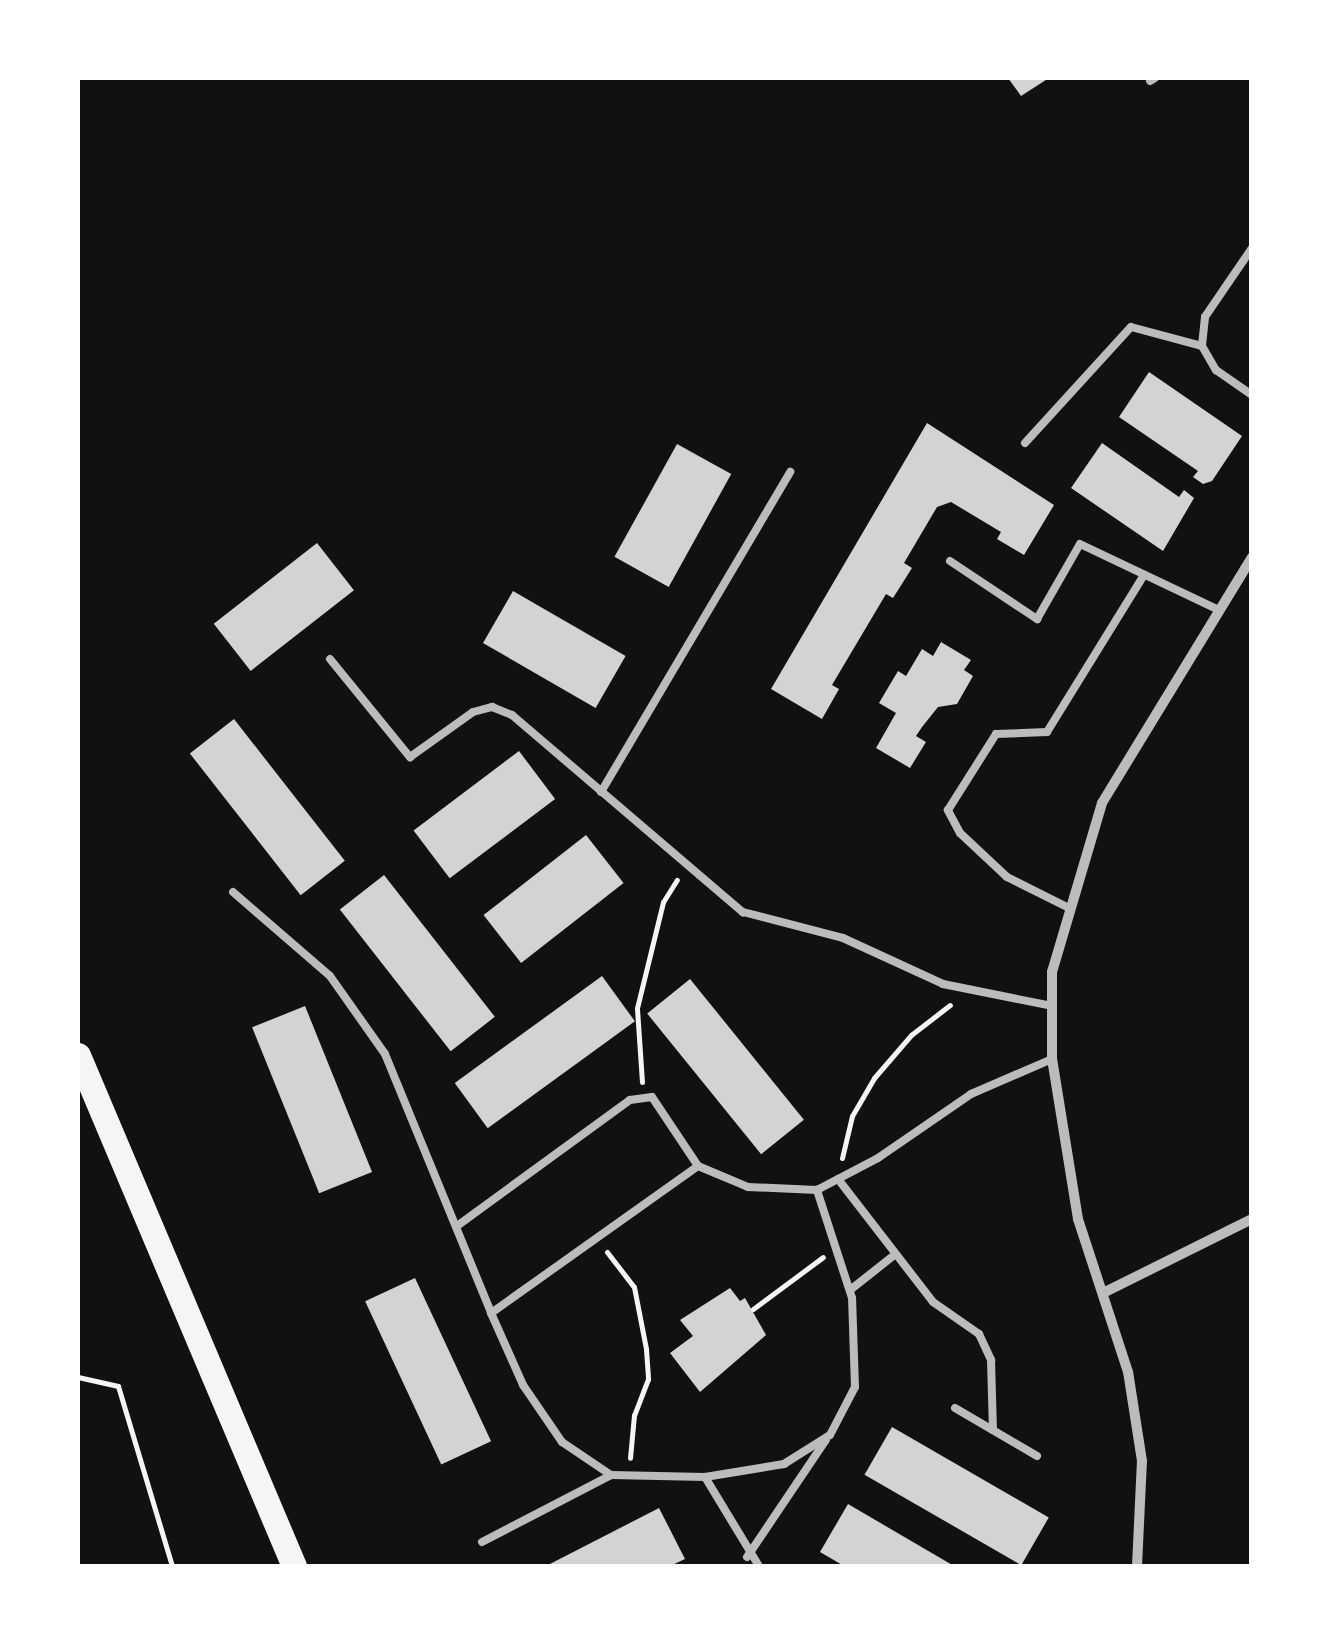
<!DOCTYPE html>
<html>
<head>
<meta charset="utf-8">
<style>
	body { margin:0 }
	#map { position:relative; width:1329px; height:1644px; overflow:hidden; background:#111; font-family:"Varela Round",sans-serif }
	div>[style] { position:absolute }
	.building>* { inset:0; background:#d3d3d3; transform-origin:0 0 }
	.path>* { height:5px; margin:-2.5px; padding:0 2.5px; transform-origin:2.5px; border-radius:2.5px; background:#f5f5f5 }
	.service>* { height:8px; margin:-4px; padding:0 4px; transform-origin:4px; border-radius:4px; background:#bcbcbc }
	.minor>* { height:10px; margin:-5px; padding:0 5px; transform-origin:5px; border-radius:5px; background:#bcbcbc }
	.primary>* { height:25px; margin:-12.5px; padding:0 12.5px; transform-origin:12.5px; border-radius:12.5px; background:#f5f5f5 }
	span { translate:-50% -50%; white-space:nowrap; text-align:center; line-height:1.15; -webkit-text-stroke:10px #fff; paint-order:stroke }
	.frame { position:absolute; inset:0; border:80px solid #fff; pointer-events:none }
</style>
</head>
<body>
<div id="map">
	<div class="building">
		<i style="clip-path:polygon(1008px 78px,1049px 78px,1021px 96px)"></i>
		<i style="clip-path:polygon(1149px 372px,1242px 436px,1212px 481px,1203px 484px,1193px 477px,1198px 471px,1119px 417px)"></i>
		<i style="clip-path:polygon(927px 423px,1054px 505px,1024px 555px,997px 539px,1001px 532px,951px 502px,937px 507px,904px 563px,912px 568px,893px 598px,886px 594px,832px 685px,839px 689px,822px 719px,771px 689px)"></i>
		<i style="clip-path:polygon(1102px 443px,1179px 497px,1184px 490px,1194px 498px,1163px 551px,1071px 488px)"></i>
		<i style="left:677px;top:444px;width:62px;height:129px;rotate:29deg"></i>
		<i style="left:317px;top:543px;width:60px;height:131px;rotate:52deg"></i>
		<i style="left:513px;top:591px;width:130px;height:60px;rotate:30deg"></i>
		<i style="clip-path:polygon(941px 642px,971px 660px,964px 670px,973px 676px,957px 704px,938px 707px,922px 727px,916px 736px,926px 742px,910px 768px,876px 748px,896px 713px,879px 703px,898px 671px,906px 676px,922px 649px,933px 656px)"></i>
		<i style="left:234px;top:719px;width:180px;height:56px;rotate:52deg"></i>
		<i style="left:519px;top:751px;width:60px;height:132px;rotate:53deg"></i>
		<i style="left:586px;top:835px;width:61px;height:130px;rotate:52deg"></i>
		<i style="left:384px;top:875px;width:180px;height:56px;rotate:52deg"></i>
		<i style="left:602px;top:976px;width:56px;height:182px;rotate:54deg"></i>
		<i style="left:690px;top:979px;width:181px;height:55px;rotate:51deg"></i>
		<i style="left:305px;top:1006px;width:179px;height:57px;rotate:68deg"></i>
		<i style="left:415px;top:1278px;width:180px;height:55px;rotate:65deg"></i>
		<i style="clip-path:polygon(730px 1288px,740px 1301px,745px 1298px,766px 1335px,700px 1392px,670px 1353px,693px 1336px,680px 1320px)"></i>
		<i style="left:892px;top:1427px;width:181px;height:55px;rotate:30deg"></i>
		<i style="clip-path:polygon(848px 1504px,954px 1566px,844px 1566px,820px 1552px)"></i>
		<i style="clip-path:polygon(659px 1508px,685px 1559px,670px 1566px,546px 1566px)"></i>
	</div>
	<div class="path">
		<i style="left:642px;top:1082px;width:74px;rotate:-93.9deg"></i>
		<i style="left:637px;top:1008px;width:109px;rotate:-76.2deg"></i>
		<i style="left:663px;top:902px;width:26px;rotate:-58deg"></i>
		<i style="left:842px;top:1158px;width:43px;rotate:-76.6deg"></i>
		<i style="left:852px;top:1116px;width:44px;rotate:-59.9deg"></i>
		<i style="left:874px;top:1078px;width:57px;rotate:-49.3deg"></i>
		<i style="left:911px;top:1035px;width:49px;rotate:-37.6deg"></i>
		<i style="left:607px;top:1252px;width:44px;rotate:52.4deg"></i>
		<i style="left:634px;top:1287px;width:63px;rotate:79deg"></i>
		<i style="left:646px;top:1349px;width:30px;rotate:86deg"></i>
		<i style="left:648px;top:1379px;width:39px;rotate:111deg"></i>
		<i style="left:634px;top:1415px;width:43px;rotate:95.3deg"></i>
		<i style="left:753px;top:1309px;width:87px;rotate:-36.6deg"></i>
		<i style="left:78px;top:1377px;width:41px;rotate:12.7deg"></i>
		<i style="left:118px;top:1386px;width:188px;rotate:73.3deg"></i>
	</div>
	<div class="service">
		<i style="left:1150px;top:81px;width:6px;rotate:-31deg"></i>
		<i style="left:1252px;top:248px;width:83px;rotate:124.3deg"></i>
		<i style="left:1205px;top:317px;width:29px;rotate:96deg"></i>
		<i style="left:1202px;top:346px;width:28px;rotate:60deg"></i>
		<i style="left:1216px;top:370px;width:44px;rotate:34.8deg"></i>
		<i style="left:1025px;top:443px;width:157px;rotate:-47.6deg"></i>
		<i style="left:1131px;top:327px;width:73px;rotate:15deg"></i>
		<i style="left:950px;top:561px;width:105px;rotate:33.7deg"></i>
		<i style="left:1037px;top:619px;width:86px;rotate:-60.2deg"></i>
		<i style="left:1080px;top:544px;width:154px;rotate:25.4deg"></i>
		<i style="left:330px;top:659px;width:127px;rotate:50.8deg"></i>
		<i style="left:410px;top:757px;width:77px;rotate:-35.5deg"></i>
		<i style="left:473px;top:712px;width:20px;rotate:-15deg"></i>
		<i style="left:492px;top:707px;width:22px;rotate:22deg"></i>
		<i style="left:512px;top:715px;width:304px;rotate:40.5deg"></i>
		<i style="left:743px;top:912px;width:103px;rotate:14.6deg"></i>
		<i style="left:843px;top:938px;width:110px;rotate:24.7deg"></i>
		<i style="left:943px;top:984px;width:111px;rotate:11.4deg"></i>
		<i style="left:601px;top:792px;width:372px;rotate:-59.4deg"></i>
		<i style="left:233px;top:892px;width:128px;rotate:40.9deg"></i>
		<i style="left:330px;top:976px;width:95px;rotate:54.8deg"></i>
		<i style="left:385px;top:1054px;width:280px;rotate:67.7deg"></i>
		<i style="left:1071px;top:909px;width:72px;rotate:-153.4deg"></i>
		<i style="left:1007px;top:877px;width:64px;rotate:-136.9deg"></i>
		<i style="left:960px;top:833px;width:26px;rotate:-118deg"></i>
		<i style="left:948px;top:810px;width:90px;rotate:-57.7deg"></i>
		<i style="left:996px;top:734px;width:51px;rotate:-2.2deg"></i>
		<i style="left:1047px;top:732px;width:185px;rotate:-58.3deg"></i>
		<i style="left:698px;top:1166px;width:254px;rotate:144.6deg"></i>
		<i style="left:491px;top:1313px;width:79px;rotate:66deg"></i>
		<i style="left:523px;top:1385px;width:69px;rotate:55.6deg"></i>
		<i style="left:562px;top:1442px;width:59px;rotate:34deg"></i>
		<i style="left:611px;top:1475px;width:94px;rotate:1.2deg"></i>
		<i style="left:705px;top:1477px;width:104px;rotate:58.8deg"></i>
		<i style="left:838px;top:1179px;width:155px;rotate:52.3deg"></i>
		<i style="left:933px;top:1302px;width:56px;rotate:34.8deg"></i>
		<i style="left:979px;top:1334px;width:29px;rotate:65deg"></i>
		<i style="left:991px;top:1360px;width:70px;rotate:88.4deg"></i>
		<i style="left:457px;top:1226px;width:214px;rotate:-36.1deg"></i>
		<i style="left:630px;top:1100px;width:22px;rotate:-8deg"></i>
		<i style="left:652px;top:1097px;width:83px;rotate:56.3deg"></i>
		<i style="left:698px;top:1166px;width:54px;rotate:22.8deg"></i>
		<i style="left:748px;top:1187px;width:69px;rotate:2.5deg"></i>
		<i style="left:817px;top:1190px;width:69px;rotate:-27.7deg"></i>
		<i style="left:878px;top:1158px;width:113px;rotate:-34.5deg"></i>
		<i style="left:971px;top:1094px;width:88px;rotate:-23.4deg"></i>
		<i style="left:850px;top:1290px;width:53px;rotate:-38.2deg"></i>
		<i style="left:955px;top:1408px;width:95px;rotate:30.3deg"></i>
		<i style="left:705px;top:1477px;width:80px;rotate:-9.3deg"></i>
		<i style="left:784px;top:1464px;width:54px;rotate:-32.2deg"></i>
		<i style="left:830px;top:1435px;width:54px;rotate:-62.5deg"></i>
		<i style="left:855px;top:1387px;width:89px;rotate:-91.9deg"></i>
		<i style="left:852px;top:1298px;width:114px;rotate:-108deg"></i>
		<i style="left:482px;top:1542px;width:145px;rotate:-27.4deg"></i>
		<i style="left:747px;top:1557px;width:141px;rotate:-56deg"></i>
	</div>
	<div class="minor">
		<i style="left:1105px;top:1292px;width:164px;rotate:-26.4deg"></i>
		<i style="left:1137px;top:1566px;width:105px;rotate:-87.3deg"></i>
		<i style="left:1142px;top:1461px;width:90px;rotate:-98.9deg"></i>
		<i style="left:1128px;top:1372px;width:161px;rotate:-108.1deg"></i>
		<i style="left:1078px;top:1219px;width:162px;rotate:-99.2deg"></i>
		<i style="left:1052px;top:1059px;width:87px;rotate:-90deg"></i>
		<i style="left:1052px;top:972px;width:176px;rotate:-73.5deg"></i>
		<i style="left:1102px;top:803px;width:288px;rotate:-58.6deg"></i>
	</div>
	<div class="primary">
		<i style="left:78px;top:1055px;width:555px;rotate:67.09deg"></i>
	</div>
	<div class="frame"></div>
</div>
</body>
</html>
